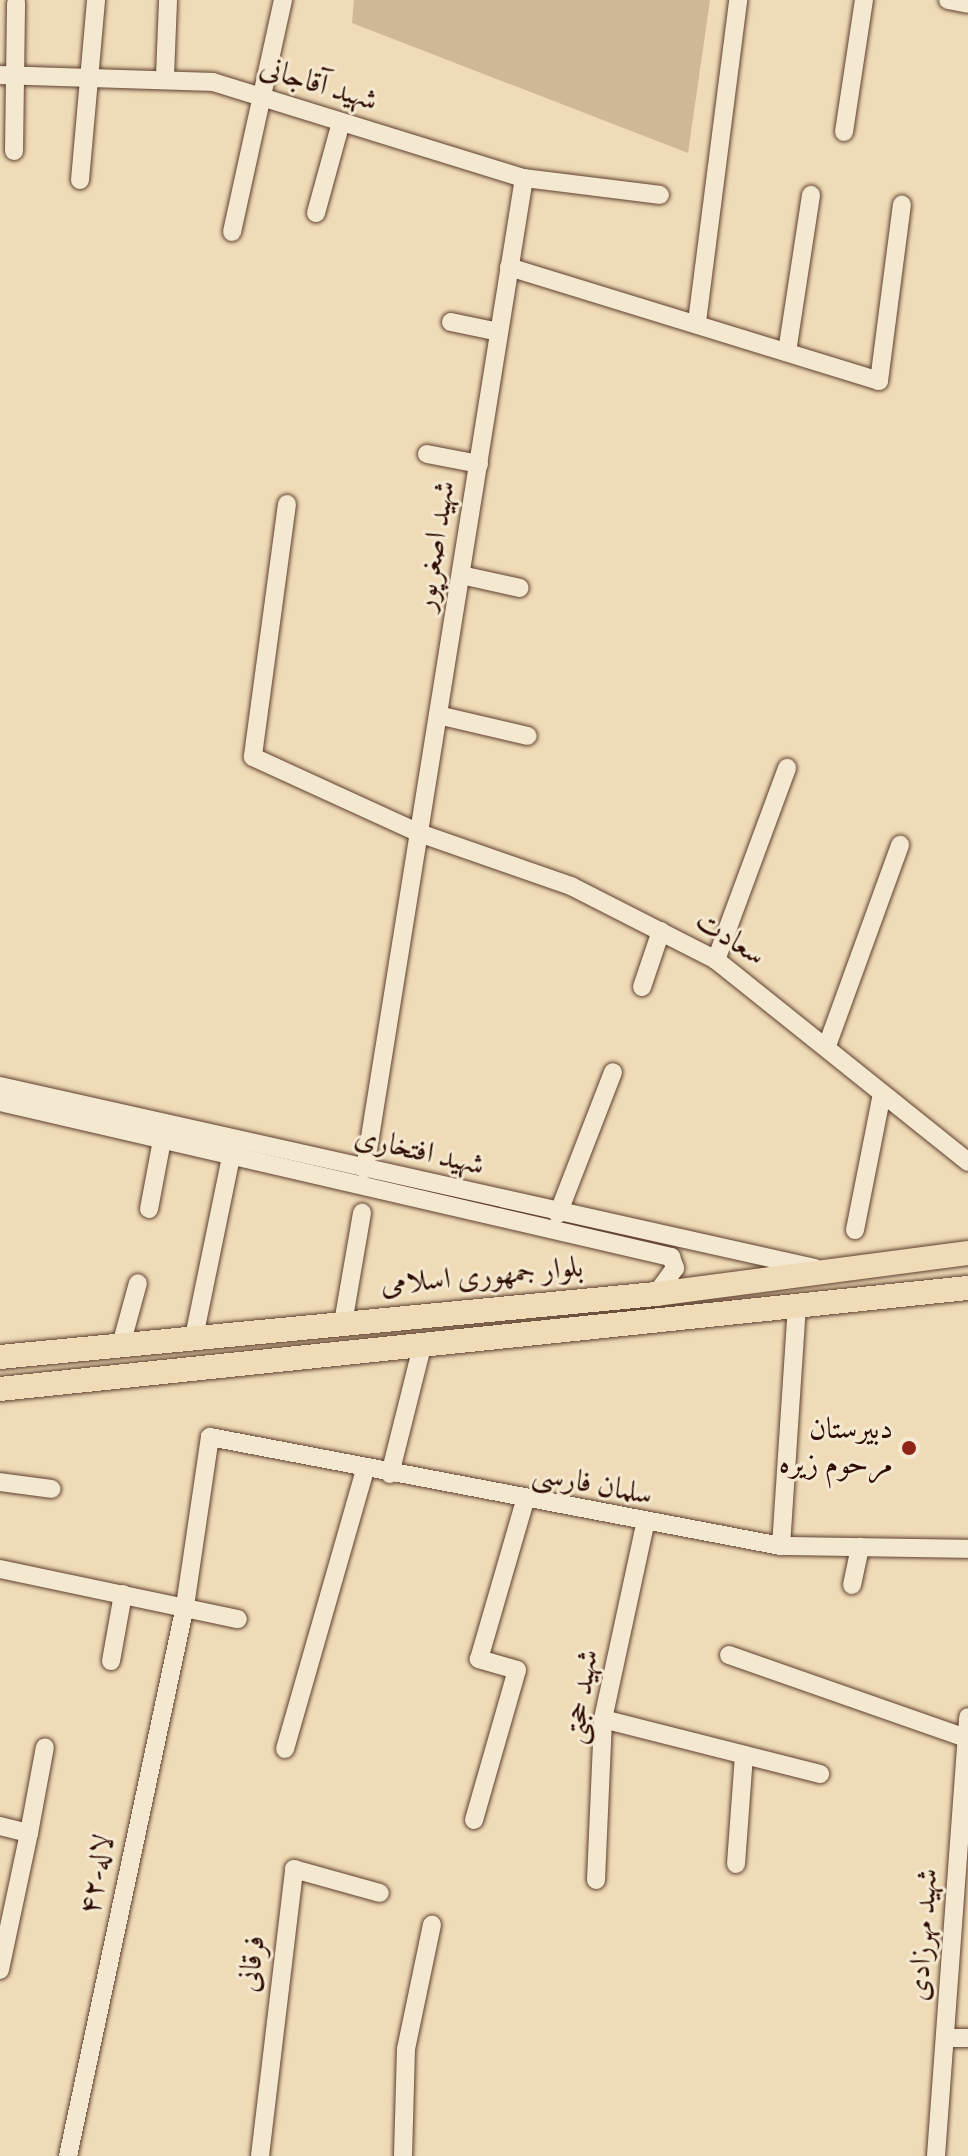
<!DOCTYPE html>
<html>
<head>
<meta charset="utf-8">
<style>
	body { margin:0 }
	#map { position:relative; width:968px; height:2156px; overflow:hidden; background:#efdbb7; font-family:"Sorts Mill Goudy",Amiri,serif }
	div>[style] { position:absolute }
	.green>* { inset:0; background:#ceb898 }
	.roads { filter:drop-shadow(0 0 2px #5e402f) drop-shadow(0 0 2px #5e402f) }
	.minor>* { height:18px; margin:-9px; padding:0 9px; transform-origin:9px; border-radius:9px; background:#f5e8d0 }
	.major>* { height:24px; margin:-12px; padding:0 12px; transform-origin:12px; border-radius:12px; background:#efdbb7 }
	.dots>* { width:22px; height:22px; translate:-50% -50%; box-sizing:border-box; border:4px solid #f5e8d0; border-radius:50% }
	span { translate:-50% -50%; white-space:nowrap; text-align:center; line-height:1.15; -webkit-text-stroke:6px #f5e8d0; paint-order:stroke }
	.street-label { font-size:30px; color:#2d0d02 }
	.poi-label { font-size:30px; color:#2d0d02 }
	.right { translate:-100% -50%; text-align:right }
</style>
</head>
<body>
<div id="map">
	<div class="green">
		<i style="clip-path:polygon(354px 0,710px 0,688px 153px,352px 23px)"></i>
	</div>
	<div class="roads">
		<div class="minor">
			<i style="left:948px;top:0;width:20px;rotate:11deg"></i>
			<i style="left:0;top:75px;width:213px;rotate:1.9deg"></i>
			<i style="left:213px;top:82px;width:325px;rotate:17.2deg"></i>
			<i style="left:524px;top:178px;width:1004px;rotate:99.12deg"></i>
			<i style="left:165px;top:76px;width:76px;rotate:-87.7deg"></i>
			<i style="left:844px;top:132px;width:134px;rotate:-81.4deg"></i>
			<i style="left:14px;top:151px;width:148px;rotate:-89.2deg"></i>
			<i style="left:524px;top:178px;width:137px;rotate:7.1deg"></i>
			<i style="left:80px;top:180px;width:181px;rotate:-84.9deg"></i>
			<i style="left:316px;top:213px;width:94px;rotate:-74.6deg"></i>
			<i style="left:232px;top:232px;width:238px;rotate:-77.6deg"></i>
			<i style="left:509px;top:267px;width:387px;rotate:17.1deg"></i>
			<i style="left:879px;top:381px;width:178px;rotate:-82.6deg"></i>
			<i style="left:451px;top:322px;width:49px;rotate:11.8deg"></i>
			<i style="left:697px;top:322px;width:325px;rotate:-82.7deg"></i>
			<i style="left:787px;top:352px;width:159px;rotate:-81.3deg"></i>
			<i style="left:427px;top:454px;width:53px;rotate:10.9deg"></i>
			<i style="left:287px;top:504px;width:255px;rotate:97.7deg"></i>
			<i style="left:253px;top:757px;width:183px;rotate:24.6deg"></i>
			<i style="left:419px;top:833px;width:161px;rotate:19.2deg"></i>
			<i style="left:571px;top:886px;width:163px;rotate:27deg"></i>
			<i style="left:716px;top:960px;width:323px;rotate:38.7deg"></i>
			<i style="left:461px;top:575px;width:60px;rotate:12.4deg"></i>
			<i style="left:438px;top:715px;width:92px;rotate:13.1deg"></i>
			<i style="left:716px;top:960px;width:205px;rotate:-69.7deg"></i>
			<i style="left:642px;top:987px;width:59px;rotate:-71.3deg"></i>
			<i style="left:828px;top:1043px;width:211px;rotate:-70deg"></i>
			<i style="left:0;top:1086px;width:835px;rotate:12.59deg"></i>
			<i style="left:0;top:1102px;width:689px;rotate:13.01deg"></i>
			<i style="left:671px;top:1257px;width:12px;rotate:70deg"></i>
			<i style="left:675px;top:1268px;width:32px;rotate:126deg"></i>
			<i style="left:149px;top:1209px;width:70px;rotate:-79.3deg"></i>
			<i style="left:558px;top:1214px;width:152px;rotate:-68.8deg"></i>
			<i style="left:855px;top:1230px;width:134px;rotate:-78.8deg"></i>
			<i style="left:343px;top:1323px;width:112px;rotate:-80.2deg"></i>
			<i style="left:194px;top:1337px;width:185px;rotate:-78.4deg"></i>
			<i style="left:121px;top:1345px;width:64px;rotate:-74.7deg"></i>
			<i style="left:390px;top:1474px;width:131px;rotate:-75.9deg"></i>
			<i style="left:0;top:1482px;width:52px;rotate:7.7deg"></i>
			<i style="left:781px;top:1546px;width:241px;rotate:-86.2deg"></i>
			<i style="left:0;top:1569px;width:243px;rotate:11.9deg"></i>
			<i style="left:852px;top:1585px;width:39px;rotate:-78deg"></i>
			<i style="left:729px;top:1655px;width:251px;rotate:19.3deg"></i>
			<i style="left:111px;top:1661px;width:68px;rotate:-79.8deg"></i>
			<i style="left:603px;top:1719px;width:224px;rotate:14.2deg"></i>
			<i style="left:285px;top:1749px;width:290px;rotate:-74deg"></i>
			<i style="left:474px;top:1820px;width:156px;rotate:-74deg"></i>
			<i style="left:517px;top:1670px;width:40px;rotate:-164deg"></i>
			<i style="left:479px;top:1659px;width:165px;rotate:-73.8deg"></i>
			<i style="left:0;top:1826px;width:30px;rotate:14deg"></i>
			<i style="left:29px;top:1833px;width:140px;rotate:102deg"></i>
			<i style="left:29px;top:1833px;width:87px;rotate:-79.5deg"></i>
			<i style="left:736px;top:1864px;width:109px;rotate:-85.8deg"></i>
			<i style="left:596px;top:1880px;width:161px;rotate:-87.5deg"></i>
			<i style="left:603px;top:1719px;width:198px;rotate:-77.8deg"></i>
			<i style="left:946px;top:2038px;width:22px"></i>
			<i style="left:68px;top:2156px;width:562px;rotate:-77.99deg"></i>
			<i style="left:185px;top:1606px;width:171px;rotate:-81.6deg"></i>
			<i style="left:210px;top:1437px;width:581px;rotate:10.81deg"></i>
			<i style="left:781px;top:1546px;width:187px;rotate:0.9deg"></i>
			<i style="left:260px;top:2156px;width:289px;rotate:-83.2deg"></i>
			<i style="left:294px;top:1869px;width:89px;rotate:15.6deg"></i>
			<i style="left:403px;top:2156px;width:107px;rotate:-88.4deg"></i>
			<i style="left:406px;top:2049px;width:127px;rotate:-78.2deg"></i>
			<i style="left:936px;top:2156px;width:440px;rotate:-85.8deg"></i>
		</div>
		<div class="major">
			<i style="left:0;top:1357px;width:659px;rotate:-5.49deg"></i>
			<i style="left:656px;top:1294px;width:315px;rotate:-7.5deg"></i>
			<i style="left:0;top:1389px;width:973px;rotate:-5.96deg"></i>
		</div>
	</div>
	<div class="dots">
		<i style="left:909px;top:1448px;background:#8f2418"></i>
	</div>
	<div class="street-label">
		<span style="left:318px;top:86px;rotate:17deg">شهید آقاجانی</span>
		<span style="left:437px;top:546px;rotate:-81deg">شهید اصغرپور</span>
		<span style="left:729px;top:940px;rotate:32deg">سعادت</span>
		<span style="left:419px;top:1153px;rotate:13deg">شهید افتخاری</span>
		<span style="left:482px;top:1278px;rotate:-5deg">بلوار جمهوری اسلامی</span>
		<span style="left:592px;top:1486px;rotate:11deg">سلمان فارسی</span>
		<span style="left:583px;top:1697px;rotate:-81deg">شهید حجتی</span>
		<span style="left:99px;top:1875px;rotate:-78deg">لاله-۴۲</span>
		<span style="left:925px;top:1935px;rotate:-86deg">شهید مهرزادی</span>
		<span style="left:254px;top:1964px;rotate:-83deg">فرقانی</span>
	</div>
	<div class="poi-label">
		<span class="right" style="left:893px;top:1448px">دبیرستان<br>مرحوم زیره</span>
	</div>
</div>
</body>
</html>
